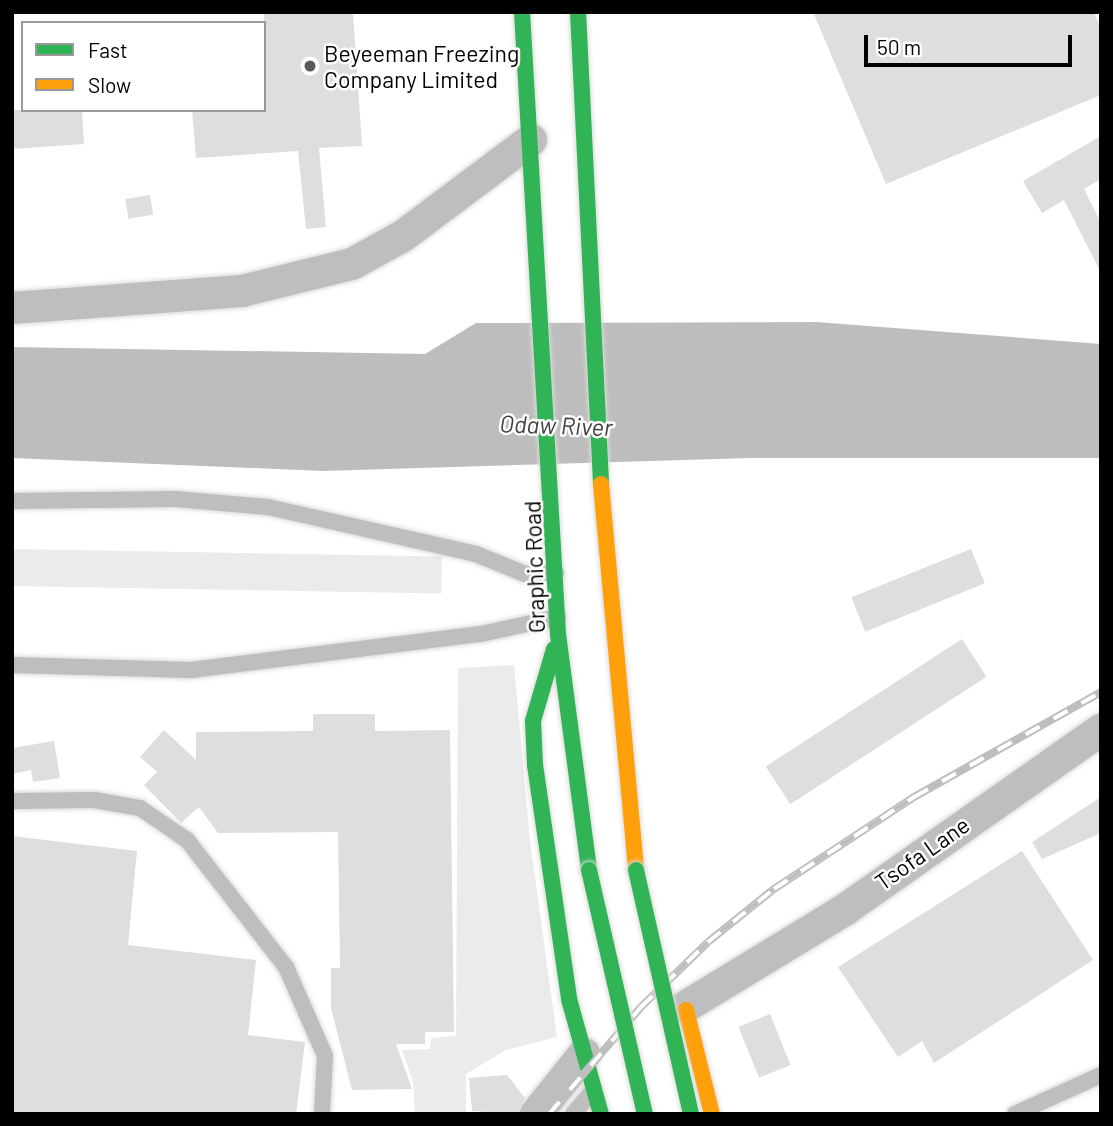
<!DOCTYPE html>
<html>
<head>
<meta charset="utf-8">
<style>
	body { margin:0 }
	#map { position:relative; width:1113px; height:1126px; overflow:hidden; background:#fff; font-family:Barlow,sans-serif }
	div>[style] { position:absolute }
	.green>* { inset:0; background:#ebebeb; transform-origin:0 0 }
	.water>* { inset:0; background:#bdbdbd }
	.building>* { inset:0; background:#dedede; transform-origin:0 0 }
	.roads { filter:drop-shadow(0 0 2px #dbdbdb) drop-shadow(0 0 2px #dbdbdb) }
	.lane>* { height:16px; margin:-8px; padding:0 8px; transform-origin:8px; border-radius:8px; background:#bebebe }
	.street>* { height:32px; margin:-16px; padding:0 16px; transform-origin:16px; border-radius:16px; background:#bebebe }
	.fast>* { height:16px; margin:-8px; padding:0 8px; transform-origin:8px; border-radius:8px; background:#30b455 }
	.slow>* { height:16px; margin:-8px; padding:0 8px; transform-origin:8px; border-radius:8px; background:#ff9f0a }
	.rail>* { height:8px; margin-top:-4px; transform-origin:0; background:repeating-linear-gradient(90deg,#fff 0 16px,#bebebe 0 32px); box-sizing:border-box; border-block:2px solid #bebebe }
	.bridges { filter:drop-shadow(0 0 2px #dbdbdb) drop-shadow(0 0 2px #dbdbdb) }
	.fast-bridge>* { height:16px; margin:-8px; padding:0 8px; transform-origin:8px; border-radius:8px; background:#30b455 }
	.dots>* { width:19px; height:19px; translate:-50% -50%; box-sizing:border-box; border:4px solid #fff; border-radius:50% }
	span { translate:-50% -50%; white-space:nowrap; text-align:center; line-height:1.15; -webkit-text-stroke:5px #fff; paint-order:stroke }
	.poi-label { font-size:23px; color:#000 }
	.left { translate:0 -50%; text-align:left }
	.street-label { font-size:23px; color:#000 }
	.water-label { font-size:24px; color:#424242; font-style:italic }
	.frame { position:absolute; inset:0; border:14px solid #000; pointer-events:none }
	.legend { position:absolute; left:21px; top:21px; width:245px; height:91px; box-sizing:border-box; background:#fff; border:2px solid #999; margin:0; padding:9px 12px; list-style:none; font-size:21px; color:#000 }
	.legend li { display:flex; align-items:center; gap:14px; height:35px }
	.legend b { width:35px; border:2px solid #999 }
	.scale { position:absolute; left:864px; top:35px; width:208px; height:32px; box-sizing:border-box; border:4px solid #000; border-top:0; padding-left:9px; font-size:21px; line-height:24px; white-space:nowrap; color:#000; -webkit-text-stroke:5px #fff; paint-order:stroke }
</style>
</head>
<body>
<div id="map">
	<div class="green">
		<i style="left:12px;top:549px;width:430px;height:37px;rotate:1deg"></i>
		<i style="clip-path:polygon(514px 665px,530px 841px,557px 1037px,506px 1050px,466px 1074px,466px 1114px,415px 1114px,413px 1082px,402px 1050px,430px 1049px,431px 1038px,456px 1036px,458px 668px)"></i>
	</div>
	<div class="water">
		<i style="clip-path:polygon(816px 322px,1101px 344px,1101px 458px,750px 458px,323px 471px,12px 458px,12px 347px,425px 354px,476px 323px)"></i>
	</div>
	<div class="building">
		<i style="clip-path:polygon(264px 12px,353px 12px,362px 146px,319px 148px,326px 227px,306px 229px,298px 151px,196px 158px,192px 110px,264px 110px)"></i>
		<i style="clip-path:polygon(813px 12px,1094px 12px,1101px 29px,1101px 95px,886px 184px)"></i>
		<i style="clip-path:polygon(12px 110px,82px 110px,84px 144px,12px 149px)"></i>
		<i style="clip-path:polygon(1101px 136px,1101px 179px,1084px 189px,1101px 223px,1101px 273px,1064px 200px,1042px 213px,1023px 181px)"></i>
		<i style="left:150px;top:195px;width:20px;height:25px;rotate:81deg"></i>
		<i style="left:971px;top:549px;width:37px;height:129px;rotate:68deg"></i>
		<i style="left:962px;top:639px;width:45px;height:234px;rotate:57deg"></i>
		<i style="clip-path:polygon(313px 714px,375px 714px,375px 731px,450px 730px,454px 1032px,425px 1032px,425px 1044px,396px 1044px,412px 1089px,352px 1090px,331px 1008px,331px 968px,340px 968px,338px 832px,218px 833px,199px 807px,181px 823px,144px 785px,157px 772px,140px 757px,164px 730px,196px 760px,196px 732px,313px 731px)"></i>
		<i style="clip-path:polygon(54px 741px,60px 778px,33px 782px,31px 770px,12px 774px,12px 748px)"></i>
		<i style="clip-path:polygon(1101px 797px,1101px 833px,1042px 859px,1032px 842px)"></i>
		<i style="clip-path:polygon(12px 836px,137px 851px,128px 945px,256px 960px,248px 1035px,305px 1042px,296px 1114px,12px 1114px)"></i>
		<i style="clip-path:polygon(1022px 851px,1093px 960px,934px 1063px,922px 1041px,898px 1057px,838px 967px)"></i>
		<i style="left:770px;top:1014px;width:55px;height:34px;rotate:68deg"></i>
		<i style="clip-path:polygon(507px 1075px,525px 1098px,518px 1114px,472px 1111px,469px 1078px)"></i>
	</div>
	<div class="roads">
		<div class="lane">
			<i style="left:12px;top:501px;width:163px;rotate:-0.7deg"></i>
			<i style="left:175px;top:499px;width:93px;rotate:4.9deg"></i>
			<i style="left:268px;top:507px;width:213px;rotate:12.7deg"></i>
			<i style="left:476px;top:554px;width:53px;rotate:22.2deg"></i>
			<i style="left:525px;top:574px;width:31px;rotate:-2deg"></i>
			<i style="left:12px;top:665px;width:179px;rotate:1.6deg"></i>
			<i style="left:191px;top:670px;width:292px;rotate:-7.1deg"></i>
			<i style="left:481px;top:634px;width:79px;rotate:-12.4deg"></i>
			<i style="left:12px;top:801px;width:82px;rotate:-0.7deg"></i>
			<i style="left:94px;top:800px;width:47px;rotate:9.9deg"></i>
			<i style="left:140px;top:808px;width:57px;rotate:34.2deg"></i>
			<i style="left:187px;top:840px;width:161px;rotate:52.1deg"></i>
			<i style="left:286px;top:967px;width:97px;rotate:66.3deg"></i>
			<i style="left:325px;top:1056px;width:58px;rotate:93deg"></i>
			<i style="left:573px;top:1114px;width:30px;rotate:-50deg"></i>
			<i style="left:1015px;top:1114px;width:94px;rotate:-24.4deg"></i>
		</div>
		<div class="street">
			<i style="left:12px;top:308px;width:231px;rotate:-4.2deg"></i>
			<i style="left:242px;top:291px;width:113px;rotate:-13.8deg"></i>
			<i style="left:352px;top:264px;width:58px;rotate:-28.8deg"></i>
			<i style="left:403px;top:236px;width:160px;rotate:-36.9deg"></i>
			<i style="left:685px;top:1007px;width:188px;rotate:-31.3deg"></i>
			<i style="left:846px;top:909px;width:312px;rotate:-35.1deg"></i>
			<i style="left:536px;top:1114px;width:77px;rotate:-51.3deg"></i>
		</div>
		<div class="fast">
			<i style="left:522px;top:12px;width:623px;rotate:86.69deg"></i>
			<i style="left:558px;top:634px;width:238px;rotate:82.5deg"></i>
			<i style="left:578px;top:12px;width:473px;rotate:87.2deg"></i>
			<i style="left:554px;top:649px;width:75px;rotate:106.3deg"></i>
			<i style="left:533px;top:721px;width:44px;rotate:87.4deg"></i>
			<i style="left:535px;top:765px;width:236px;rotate:81.7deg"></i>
			<i style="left:569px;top:999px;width:119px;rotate:74.5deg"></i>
		</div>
		<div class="slow">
			<i style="left:601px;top:484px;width:388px;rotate:84.8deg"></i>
			<i style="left:686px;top:1010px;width:107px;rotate:76deg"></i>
		</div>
	</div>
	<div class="rail">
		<i style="left:549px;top:1114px;width:141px;rotate:-49.3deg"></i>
		<i style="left:641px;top:1007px;width:93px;rotate:-44.1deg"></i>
		<i style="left:708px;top:942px;width:85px;rotate:-38.8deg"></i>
		<i style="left:774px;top:889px;width:168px;rotate:-33.3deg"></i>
		<i style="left:914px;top:797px;width:214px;rotate:-29.3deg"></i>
	</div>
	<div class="bridges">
		<div class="fast-bridge">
			<i style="left:589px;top:870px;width:250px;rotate:77.1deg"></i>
			<i style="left:636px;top:870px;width:250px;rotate:77.3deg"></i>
		</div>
	</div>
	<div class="dots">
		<i style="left:310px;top:66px;background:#595959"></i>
	</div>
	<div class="poi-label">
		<span class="left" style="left:324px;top:66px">Beyeeman Freezing<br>Company Limited</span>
	</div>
	<div class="street-label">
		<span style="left:534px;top:567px;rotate:-92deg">Graphic Road</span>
		<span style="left:922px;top:853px;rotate:-35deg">Tsofa Lane</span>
	</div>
	<div class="water-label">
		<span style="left:556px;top:425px;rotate:2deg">Odaw River</span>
	</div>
	<div class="frame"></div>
	<ul class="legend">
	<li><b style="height:9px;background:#30b455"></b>Fast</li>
	<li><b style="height:9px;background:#ff9f0a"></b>Slow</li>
	</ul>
	<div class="scale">50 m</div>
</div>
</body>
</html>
